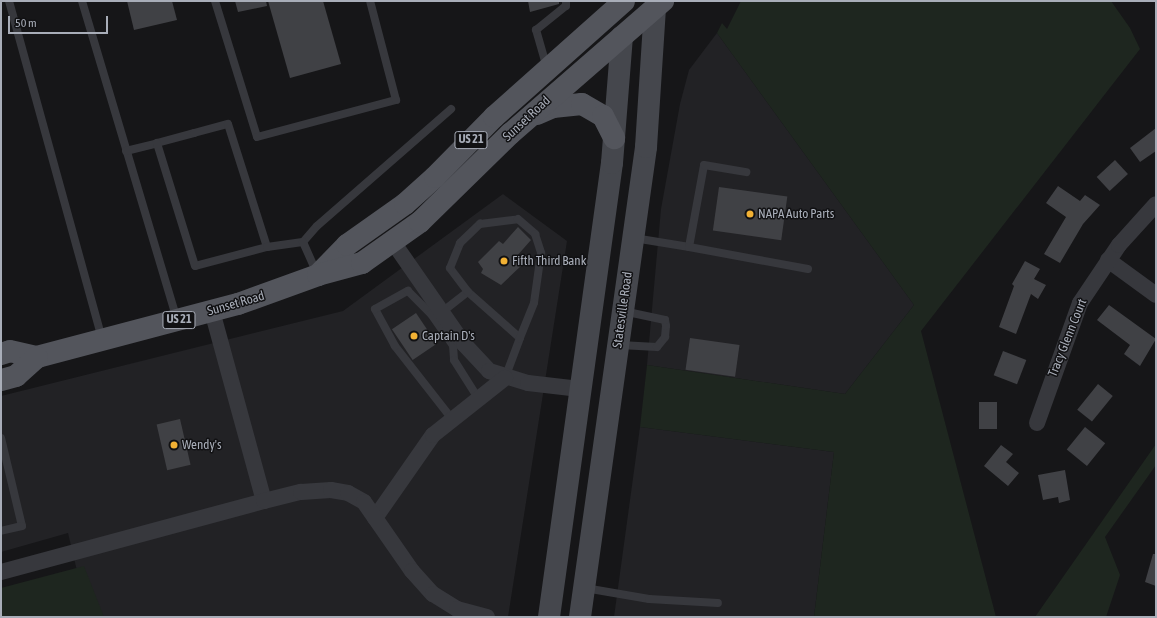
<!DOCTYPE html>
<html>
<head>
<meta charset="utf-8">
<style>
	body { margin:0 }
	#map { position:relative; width:1157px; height:618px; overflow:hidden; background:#161618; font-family:"Asap Condensed",sans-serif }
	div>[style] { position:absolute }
	.built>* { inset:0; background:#222225 }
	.green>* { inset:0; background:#1e261f }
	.building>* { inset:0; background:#404145; transform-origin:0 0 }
	.lane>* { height:8px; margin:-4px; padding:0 4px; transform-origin:4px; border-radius:4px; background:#37383d }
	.street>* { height:16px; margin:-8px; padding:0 8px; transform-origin:8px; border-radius:8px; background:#37383d }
	.secondary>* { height:22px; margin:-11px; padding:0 11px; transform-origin:11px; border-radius:11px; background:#45474d }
	.primary>* { height:22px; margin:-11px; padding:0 11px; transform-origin:11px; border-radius:11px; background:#53555c }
	.dots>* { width:11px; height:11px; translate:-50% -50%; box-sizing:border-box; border:2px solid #111113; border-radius:50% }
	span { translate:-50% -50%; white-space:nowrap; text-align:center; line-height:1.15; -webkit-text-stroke:3px #111113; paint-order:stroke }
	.shield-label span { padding:1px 3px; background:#111113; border:1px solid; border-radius:3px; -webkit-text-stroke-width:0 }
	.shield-label { font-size:12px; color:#a8adb8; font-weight:700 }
	.street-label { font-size:13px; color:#a8adb8 }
	.poi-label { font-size:13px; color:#a8adb8 }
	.left { translate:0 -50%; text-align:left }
	.frame { position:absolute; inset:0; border:2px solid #a8adb8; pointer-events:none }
	.scale { position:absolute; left:8px; top:16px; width:100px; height:18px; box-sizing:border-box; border:2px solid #a8adb8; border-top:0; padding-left:5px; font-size:12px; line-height:14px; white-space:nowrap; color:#a8adb8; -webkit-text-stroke:3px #111113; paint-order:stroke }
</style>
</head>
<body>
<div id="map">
	<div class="built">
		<i style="clip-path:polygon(717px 33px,914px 305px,845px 394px,647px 365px,661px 209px,680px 104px,689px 70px)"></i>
		<i style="clip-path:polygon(503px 194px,567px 241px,508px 617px,88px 617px,68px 533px,1px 552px,1px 396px,343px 311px)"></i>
		<i style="clip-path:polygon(640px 427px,834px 452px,814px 617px,614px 617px)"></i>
	</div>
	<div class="green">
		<i style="clip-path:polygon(741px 1px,1111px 1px,1130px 28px,1140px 49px,921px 331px,996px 617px,814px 617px,834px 452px,640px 427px,647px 365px,845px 394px,914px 305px,717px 33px,722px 23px,727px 29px)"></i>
		<i style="clip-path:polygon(1156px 444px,1156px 465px,1105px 537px,1120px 575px,1106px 617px,1035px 617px)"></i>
		<i style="clip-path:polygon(84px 566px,104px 617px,1px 617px,1px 588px)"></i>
	</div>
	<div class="building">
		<i style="clip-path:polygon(127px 1px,172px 1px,177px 20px,134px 30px)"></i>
		<i style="clip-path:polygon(235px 1px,266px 1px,267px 6px,238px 12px)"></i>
		<i style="clip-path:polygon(268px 1px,323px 1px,341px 64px,290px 78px)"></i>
		<i style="clip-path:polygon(528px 1px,559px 1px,559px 4px,530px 12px)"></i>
		<i style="clip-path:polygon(1156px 128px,1156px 151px,1140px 162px,1130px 148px)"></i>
		<i style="left:1115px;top:160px;width:19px;height:25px;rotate:47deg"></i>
		<i style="clip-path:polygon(1058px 186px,1080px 201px,1085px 195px,1100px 205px,1083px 224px,1060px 263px,1044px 254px,1066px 217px,1046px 203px)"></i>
		<i style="left:719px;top:187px;width:69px;height:44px;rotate:8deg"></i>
		<i style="clip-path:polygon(518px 227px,531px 240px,516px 257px,523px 264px,501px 285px,481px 273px,483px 269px,478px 262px,499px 241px,503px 244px)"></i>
		<i style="clip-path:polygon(1025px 261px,1040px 269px,1034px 279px,1046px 285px,1038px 299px,1031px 294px,1016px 334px,999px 327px,1014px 286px,1012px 284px)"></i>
		<i style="clip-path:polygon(1109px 305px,1156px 339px,1140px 366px,1124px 354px,1130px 345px,1097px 320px)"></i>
		<i style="left:416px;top:313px;width:37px;height:29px;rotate:56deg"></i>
		<i style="left:690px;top:338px;width:50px;height:32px;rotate:8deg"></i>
		<i style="left:1003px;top:351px;width:25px;height:26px;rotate:21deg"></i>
		<i style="left:1098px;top:384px;width:19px;height:33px;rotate:39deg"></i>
		<i style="left:979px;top:402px;width:18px;height:27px"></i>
		<i style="left:180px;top:419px;width:47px;height:24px;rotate:77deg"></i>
		<i style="left:1085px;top:427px;width:26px;height:29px;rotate:39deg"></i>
		<i style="clip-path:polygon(1001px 445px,1013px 454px,1006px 462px,1019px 473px,1008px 486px,984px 466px)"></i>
		<i style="clip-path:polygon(1065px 470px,1070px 500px,1059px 503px,1058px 497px,1043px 500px,1038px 475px)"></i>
		<i style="clip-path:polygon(1153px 554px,1156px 554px,1156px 586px,1145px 582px)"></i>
	</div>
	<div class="lane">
		<i style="left:9px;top:1px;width:351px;rotate:74.6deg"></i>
		<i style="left:82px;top:1px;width:332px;rotate:73.4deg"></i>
		<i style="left:215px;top:1px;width:142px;rotate:72.8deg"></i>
		<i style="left:257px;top:137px;width:144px;rotate:-14.9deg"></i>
		<i style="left:396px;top:100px;width:102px;rotate:-104.7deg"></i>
		<i style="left:547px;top:68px;width:40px;rotate:-106deg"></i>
		<i style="left:536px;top:30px;width:38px;rotate:-39deg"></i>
		<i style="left:566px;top:6px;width:5px;rotate:-90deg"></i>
		<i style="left:126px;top:151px;width:32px;rotate:-14deg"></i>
		<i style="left:157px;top:143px;width:38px;rotate:-15deg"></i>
		<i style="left:194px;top:133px;width:35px;rotate:-15deg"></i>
		<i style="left:228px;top:124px;width:129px;rotate:72.4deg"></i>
		<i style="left:267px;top:247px;width:74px;rotate:165.2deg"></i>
		<i style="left:195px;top:266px;width:129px;rotate:-107.2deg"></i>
		<i style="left:634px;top:238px;width:56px;rotate:9.3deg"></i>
		<i style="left:689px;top:247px;width:83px;rotate:-79.6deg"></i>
		<i style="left:704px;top:165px;width:43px;rotate:9.5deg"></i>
		<i style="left:303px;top:242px;width:21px;rotate:-49deg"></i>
		<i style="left:317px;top:226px;width:178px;rotate:-41.1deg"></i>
		<i style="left:267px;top:247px;width:36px;rotate:-8deg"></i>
		<i style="left:303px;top:242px;width:34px;rotate:66deg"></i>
		<i style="left:689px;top:247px;width:121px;rotate:10.5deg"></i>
		<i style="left:468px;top:292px;width:69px;rotate:41.5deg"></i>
		<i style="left:520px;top:338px;width:43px;rotate:110.6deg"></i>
		<i style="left:442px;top:312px;width:33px;rotate:-38deg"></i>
		<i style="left:468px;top:292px;width:30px;rotate:-127deg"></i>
		<i style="left:450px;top:268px;width:27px;rotate:-68deg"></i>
		<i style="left:460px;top:243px;width:28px;rotate:-44deg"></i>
		<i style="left:480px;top:224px;width:38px;rotate:-7deg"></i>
		<i style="left:518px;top:219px;width:23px;rotate:41deg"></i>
		<i style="left:535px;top:234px;width:20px;rotate:72deg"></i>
		<i style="left:541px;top:253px;width:50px;rotate:98deg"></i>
		<i style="left:534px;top:303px;width:38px;rotate:112deg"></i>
		<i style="left:620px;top:345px;width:37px;rotate:3deg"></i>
		<i style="left:657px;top:347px;width:13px;rotate:-51deg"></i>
		<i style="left:665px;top:337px;width:11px;rotate:-85deg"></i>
		<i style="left:666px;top:326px;width:6px;rotate:-99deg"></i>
		<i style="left:665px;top:320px;width:43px;rotate:-167.9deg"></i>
		<i style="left:452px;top:419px;width:93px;rotate:-128deg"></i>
		<i style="left:395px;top:346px;width:42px;rotate:-118.4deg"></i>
		<i style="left:375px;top:309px;width:38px;rotate:-29deg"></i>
		<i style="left:408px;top:291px;width:33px;rotate:45deg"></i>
		<i style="left:431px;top:314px;width:38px;rotate:55deg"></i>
		<i style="left:453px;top:345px;width:15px;rotate:86deg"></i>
		<i style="left:454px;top:360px;width:45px;rotate:57.7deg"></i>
		<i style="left:1px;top:438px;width:90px;rotate:76.6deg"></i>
		<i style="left:22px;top:526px;width:22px;rotate:167deg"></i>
		<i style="left:585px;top:588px;width:65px;rotate:9.8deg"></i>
		<i style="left:649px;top:599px;width:69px;rotate:3.3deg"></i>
	</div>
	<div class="street">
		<i style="left:393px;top:242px;width:124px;rotate:55.2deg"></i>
		<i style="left:464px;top:344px;width:37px;rotate:47deg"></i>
		<i style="left:489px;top:371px;width:41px;rotate:17.1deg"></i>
		<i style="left:528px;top:383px;width:52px;rotate:6.6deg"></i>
		<i style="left:1108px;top:260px;width:59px;rotate:36.1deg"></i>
		<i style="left:212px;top:311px;width:197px;rotate:74.7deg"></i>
		<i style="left:1037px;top:423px;width:127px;rotate:-70.3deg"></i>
		<i style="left:1080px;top:303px;width:70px;rotate:-56.1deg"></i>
		<i style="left:1119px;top:245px;width:55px;rotate:-47.9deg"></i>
		<i style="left:375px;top:518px;width:101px;rotate:-55.1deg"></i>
		<i style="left:433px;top:435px;width:92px;rotate:-38.4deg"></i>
		<i style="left:1px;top:572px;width:272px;rotate:-15.1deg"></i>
		<i style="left:264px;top:501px;width:38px;rotate:-14deg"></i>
		<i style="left:301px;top:492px;width:30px;rotate:-4deg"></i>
		<i style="left:331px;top:490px;width:17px;rotate:10deg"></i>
		<i style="left:348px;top:493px;width:18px;rotate:29deg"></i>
		<i style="left:364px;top:502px;width:84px;rotate:55.2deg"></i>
		<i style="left:412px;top:571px;width:31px;rotate:48deg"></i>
		<i style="left:433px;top:594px;width:28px;rotate:32deg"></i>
		<i style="left:457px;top:609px;width:31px;rotate:15deg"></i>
	</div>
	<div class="secondary">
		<i style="left:549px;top:617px;width:458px;rotate:-82.1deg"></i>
		<i style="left:612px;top:163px;width:127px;rotate:-85.5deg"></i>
		<i style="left:580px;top:617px;width:475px;rotate:-82deg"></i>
		<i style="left:646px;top:147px;width:138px;rotate:-86.3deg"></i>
	</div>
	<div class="primary">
		<i style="left:537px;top:114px;width:17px;rotate:-24deg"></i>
		<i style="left:553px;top:107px;width:29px;rotate:-6deg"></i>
		<i style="left:582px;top:104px;width:24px;rotate:30deg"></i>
		<i style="left:603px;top:116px;width:25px;rotate:63deg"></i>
		<i style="left:318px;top:275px;width:42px;rotate:-46deg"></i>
		<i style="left:347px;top:245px;width:71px;rotate:-35.3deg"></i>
		<i style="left:405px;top:204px;width:40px;rotate:-42deg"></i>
		<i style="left:435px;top:177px;width:84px;rotate:-45.5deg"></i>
		<i style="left:494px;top:117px;width:174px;rotate:-41.7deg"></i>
		<i style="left:1px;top:354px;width:9px;rotate:-18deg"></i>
		<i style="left:10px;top:351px;width:28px;rotate:13deg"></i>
		<i style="left:37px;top:357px;width:208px;rotate:-14.8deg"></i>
		<i style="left:238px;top:304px;width:85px;rotate:-19.9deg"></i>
		<i style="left:318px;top:275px;width:46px;rotate:-15.3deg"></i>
		<i style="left:362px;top:263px;width:71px;rotate:-35.3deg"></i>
		<i style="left:420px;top:222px;width:126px;rotate:-44.4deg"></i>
		<i style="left:510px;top:134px;width:203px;rotate:-41deg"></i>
		<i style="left:1px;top:380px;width:16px;rotate:-15deg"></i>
		<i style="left:16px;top:376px;width:28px;rotate:-42deg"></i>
	</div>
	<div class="dots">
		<i style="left:750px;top:214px;background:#f2b134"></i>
		<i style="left:504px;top:261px;background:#f2b134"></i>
		<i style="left:414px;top:336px;background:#f2b134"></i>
		<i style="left:174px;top:445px;background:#f2b134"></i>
	</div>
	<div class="shield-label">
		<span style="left:471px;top:140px">US 21</span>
		<span style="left:179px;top:320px">US 21</span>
	</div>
	<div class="street-label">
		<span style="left:527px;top:119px;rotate:-43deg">Sunset Road</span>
		<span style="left:236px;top:304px;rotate:-16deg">Sunset Road</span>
		<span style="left:623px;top:310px;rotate:-82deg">Statesville Road</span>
		<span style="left:1068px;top:338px;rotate:-68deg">Tracy Glenn Court</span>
	</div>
	<div class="poi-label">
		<span class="left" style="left:758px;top:214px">NAPA Auto Parts</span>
		<span class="left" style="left:512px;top:261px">Fifth Third Bank</span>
		<span class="left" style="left:422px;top:336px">Captain D's</span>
		<span class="left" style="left:182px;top:445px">Wendy's</span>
	</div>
	<div class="frame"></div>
	<div class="scale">50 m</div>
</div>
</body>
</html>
